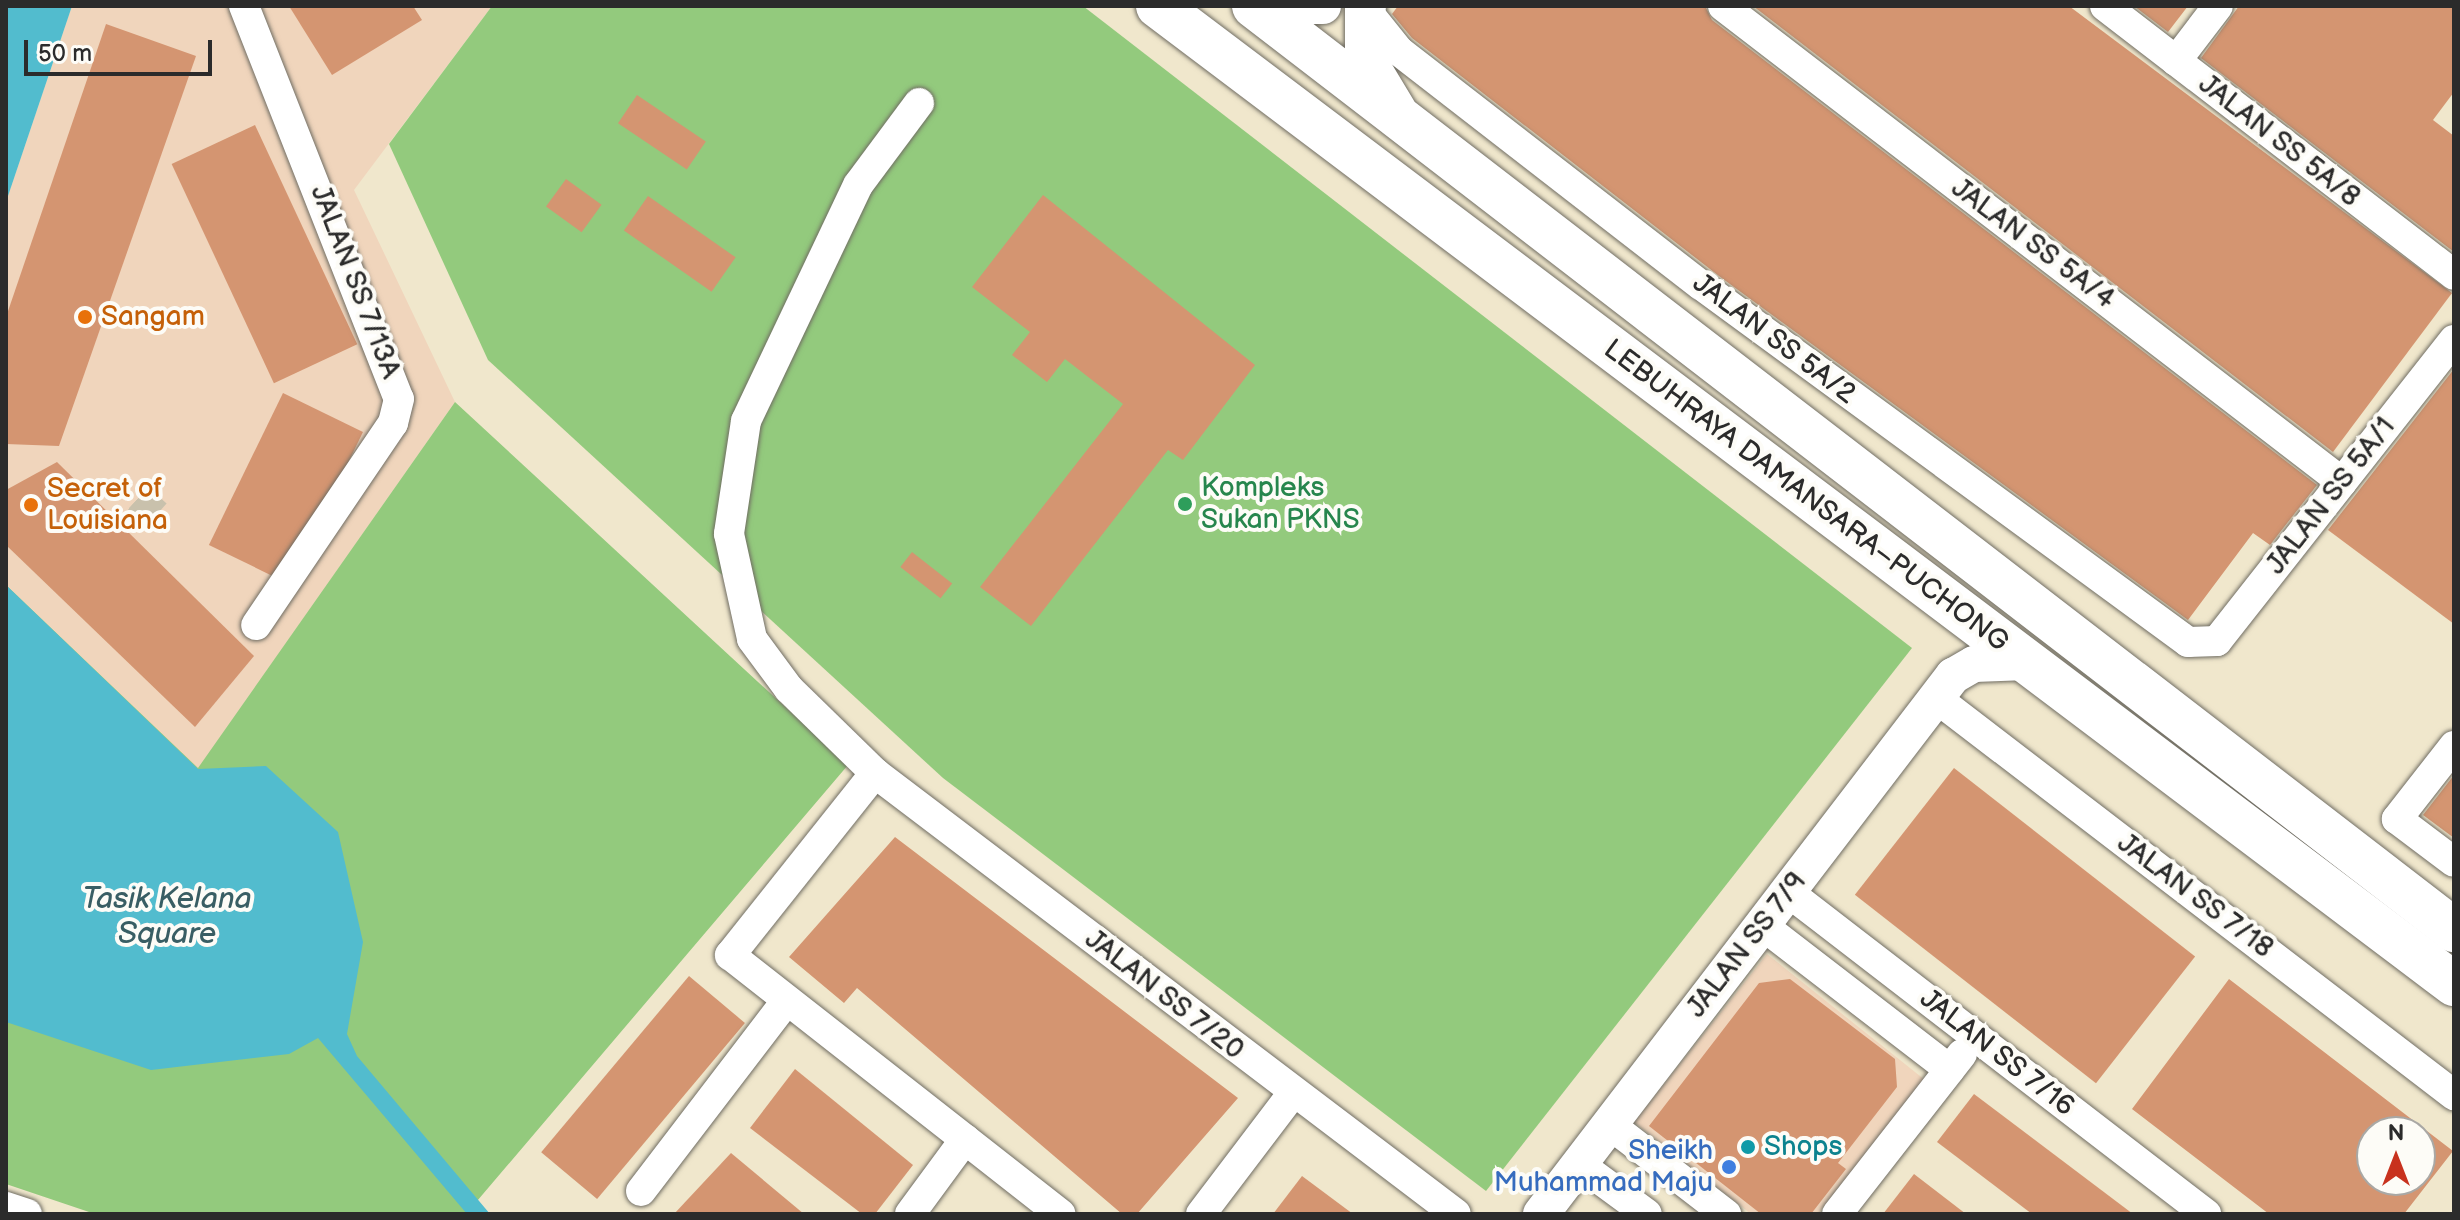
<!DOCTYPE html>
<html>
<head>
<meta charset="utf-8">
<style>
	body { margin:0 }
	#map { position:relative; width:2460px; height:1220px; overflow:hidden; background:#f0e7cc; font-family:"Balsamiq Sans",sans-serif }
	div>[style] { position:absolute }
	.built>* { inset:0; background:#f0d5bc }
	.green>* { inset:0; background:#93ca7d }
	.water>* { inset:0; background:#52bcce }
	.building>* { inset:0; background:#d49571; transform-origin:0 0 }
	.minor-tunnel>* { height:30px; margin-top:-15px; transform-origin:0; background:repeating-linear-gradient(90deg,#c9c1ac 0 30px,transparent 0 45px) }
	.roads { filter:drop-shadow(0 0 2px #706d63) drop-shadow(0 0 2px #706d63) }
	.minor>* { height:30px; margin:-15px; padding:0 15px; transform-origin:15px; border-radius:15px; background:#fff }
	.tertiary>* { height:36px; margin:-18px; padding:0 18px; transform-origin:18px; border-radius:18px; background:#fff }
	.motorway>* { height:44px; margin:-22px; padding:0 22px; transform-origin:22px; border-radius:22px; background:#fff }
	.dots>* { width:22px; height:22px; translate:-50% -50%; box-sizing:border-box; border:4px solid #fdfcf7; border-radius:50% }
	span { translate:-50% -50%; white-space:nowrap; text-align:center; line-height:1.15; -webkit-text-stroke:8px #fdfcf7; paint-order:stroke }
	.street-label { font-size:28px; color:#2b2b2b }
	.food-label { font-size:28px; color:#c56008 }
	.left { translate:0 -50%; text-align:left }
	.leisure-label { font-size:28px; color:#27864d }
	.culture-label { font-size:28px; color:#0d838f }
	.shop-label { font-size:28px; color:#366cbe }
	.right { translate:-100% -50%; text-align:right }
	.water-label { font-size:30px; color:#395e64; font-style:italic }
	.frame { position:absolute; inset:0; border:8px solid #2b2b2b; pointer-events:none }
	.north { position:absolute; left:2356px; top:1116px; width:80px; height:80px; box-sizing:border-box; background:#fdfcf7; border:2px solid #a9a8a5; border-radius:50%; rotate:0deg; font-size:22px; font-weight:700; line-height:32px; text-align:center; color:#2b2b2b }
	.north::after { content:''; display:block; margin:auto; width:28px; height:36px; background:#c8321e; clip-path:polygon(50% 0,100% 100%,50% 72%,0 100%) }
	.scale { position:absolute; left:24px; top:40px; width:188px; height:36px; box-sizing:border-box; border:4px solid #2b2b2b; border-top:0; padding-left:10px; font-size:24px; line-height:28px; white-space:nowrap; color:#2b2b2b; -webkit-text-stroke:6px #fdfcf7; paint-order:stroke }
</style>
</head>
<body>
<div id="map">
	<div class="built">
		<i style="clip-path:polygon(72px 6px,492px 6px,354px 190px,455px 402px,198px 769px,6px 585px,6px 202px)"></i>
		<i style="clip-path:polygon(1767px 954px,1925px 1080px,1818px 1214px,1751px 1214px,1634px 1122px)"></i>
	</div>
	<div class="green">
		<i style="clip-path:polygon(492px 6px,1083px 6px,1912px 648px,1486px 1191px,943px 778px,488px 360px,389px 144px)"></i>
		<i style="clip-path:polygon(455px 402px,848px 765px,466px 1214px,95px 1214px,6px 1184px,6px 585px,198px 768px)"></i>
	</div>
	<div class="water">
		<i style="clip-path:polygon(6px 6px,72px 6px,6px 202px)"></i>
		<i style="clip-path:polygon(6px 585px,198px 769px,266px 766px,338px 832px,363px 942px,347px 1034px,357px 1056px,490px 1214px,467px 1214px,318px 1038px,289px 1054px,151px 1070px,6px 1022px)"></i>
	</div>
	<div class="building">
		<i style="clip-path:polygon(289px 6px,413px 6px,422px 20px,332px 75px)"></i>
		<i style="clip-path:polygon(1398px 6px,1705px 6px,1712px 20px,2317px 485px,2270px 545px,2253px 533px,2188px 620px,1719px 276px,1412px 38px,1392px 14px)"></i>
		<i style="clip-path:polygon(1753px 6px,2069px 6px,2452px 293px,2333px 452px)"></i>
		<i style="clip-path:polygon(2134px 6px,2188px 6px,2168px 32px)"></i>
		<i style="clip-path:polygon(2239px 6px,2454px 6px,2454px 92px,2433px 120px,2454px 136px,2454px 252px,2201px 58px)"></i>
		<i style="clip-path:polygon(106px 24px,196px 56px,59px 446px,6px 444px,6px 317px)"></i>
		<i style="left:637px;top:95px;width:83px;height:34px;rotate:34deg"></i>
		<i style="left:255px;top:125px;width:242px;height:92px;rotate:65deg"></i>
		<i style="left:566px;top:179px;width:44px;height:34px;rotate:36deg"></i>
		<i style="clip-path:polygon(1043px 195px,1255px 365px,1183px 460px,1168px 450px,1031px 626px,980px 587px,1123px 404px,1065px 359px,1047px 382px,1012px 355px,1030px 332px,972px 287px)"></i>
		<i style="left:648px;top:196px;width:107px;height:42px;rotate:35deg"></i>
		<i style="clip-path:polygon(2454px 369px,2454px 624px,2328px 530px)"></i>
		<i style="left:283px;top:393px;width:89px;height:169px;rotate:26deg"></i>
		<i style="clip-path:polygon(57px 462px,254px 656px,195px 727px,6px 545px,6px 490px)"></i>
		<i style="left:912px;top:552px;width:51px;height:19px;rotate:38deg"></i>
		<i style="left:1954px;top:768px;width:306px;height:161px;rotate:38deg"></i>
		<i style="clip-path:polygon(2454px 775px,2454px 838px,2423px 815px)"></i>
		<i style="clip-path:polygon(895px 837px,1238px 1098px,1137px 1214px,1122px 1214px,857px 988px,844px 1003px,789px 957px)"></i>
		<i style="left:689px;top:976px;width:73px;height:230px;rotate:40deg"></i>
		<i style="clip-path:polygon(1790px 979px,1895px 1059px,1897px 1087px,1838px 1163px,1846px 1169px,1811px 1214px,1761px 1214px,1649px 1126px,1759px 983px)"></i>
		<i style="clip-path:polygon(evenodd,2229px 979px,2453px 1151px,2404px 1214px,2269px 1214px,2132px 1109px,2229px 979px,2372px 1132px,2420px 1132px,2420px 1180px,2372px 1180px,2372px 1132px)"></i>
		<i style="clip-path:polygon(795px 1069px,913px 1165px,875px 1214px,862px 1214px,750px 1128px)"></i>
		<i style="clip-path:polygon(1974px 1094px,2133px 1214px,2032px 1214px,1937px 1142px)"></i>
		<i style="clip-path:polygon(731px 1153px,804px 1214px,674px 1214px)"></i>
		<i style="clip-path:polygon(1914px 1174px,1966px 1214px,1883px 1214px)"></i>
		<i style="clip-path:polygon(1302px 1176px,1353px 1214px,1273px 1214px)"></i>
	</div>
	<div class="minor-tunnel">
		<i style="left:138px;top:498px;width:25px;rotate:42deg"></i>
	</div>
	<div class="roads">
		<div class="minor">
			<i style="left:244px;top:6px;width:422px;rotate:68.5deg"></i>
			<i style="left:399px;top:399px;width:25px;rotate:104deg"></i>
			<i style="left:393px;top:423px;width:244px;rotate:124.1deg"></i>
			<i style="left:1371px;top:6px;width:9px;rotate:96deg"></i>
			<i style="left:1370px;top:15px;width:46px;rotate:51.1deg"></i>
			<i style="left:1399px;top:51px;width:382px;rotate:37.8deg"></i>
			<i style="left:1701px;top:285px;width:604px;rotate:36.24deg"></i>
			<i style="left:2188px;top:642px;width:29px;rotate:-2deg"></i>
			<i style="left:2217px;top:641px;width:383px;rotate:-51.8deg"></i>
			<i style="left:1723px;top:6px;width:781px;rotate:37.56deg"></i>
			<i style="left:2105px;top:6px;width:441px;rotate:37.6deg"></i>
			<i style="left:2176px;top:61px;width:69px;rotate:-52.6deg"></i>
			<i style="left:919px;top:103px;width:102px;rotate:126.6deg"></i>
			<i style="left:858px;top:185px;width:261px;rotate:115.4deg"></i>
			<i style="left:746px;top:421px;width:114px;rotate:98.6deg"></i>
			<i style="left:729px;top:534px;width:107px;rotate:77.6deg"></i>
			<i style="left:752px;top:639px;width:62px;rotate:53.5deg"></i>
			<i style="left:789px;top:689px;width:120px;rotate:44.3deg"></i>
			<i style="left:875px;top:773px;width:729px;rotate:37.2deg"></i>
			<i style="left:1936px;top:698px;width:653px;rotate:37.47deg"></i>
			<i style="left:2454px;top:746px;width:93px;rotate:128deg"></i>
			<i style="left:2397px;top:819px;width:71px;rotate:37deg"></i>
			<i style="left:875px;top:773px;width:233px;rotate:128.5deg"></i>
			<i style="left:730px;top:955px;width:420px;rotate:38.1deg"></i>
			<i style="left:1788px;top:892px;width:528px;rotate:37.61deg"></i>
			<i style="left:1762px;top:925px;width:237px;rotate:37.6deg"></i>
			<i style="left:1609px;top:1124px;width:148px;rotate:37.6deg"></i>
			<i style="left:1579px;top:1164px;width:84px;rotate:36.3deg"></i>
			<i style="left:641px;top:1191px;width:240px;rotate:-52.6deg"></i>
			<i style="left:6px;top:1207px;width:22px;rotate:18deg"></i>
			<i style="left:910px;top:1214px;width:93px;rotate:-53.7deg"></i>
			<i style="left:1201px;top:1214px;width:151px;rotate:-52.8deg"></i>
			<i style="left:1837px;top:1214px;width:203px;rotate:-52deg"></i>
		</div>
		<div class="tertiary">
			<i style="left:1283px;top:6px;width:40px"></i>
			<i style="left:1363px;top:6px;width:45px;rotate:90deg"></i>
			<i style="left:1363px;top:51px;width:68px;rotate:58.9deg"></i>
			<i style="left:1541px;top:1214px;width:678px;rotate:-52.56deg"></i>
			<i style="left:1953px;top:676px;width:24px;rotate:-30deg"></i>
			<i style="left:1974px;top:664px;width:53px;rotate:-2.2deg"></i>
		</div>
		<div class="motorway">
			<i style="left:1158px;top:6px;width:1624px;rotate:37.04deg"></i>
			<i style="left:1254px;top:6px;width:1515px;rotate:37.6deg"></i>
		</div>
	</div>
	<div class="dots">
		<i style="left:85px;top:317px;background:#e8710a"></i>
		<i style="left:1185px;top:504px;background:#2e9e5b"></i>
		<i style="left:31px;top:505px;background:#e8710a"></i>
		<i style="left:1748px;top:1147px;background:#0f9aa8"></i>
		<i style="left:1729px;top:1167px;background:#3f7fe0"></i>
	</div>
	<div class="street-label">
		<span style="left:2279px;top:141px;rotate:38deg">JALAN SS 5A/8</span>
		<span style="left:2033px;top:244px;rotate:37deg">JALAN SS 5A/4</span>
		<span style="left:355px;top:282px;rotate:69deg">JALAN SS 7/13A</span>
		<span style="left:1774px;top:339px;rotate:37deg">JALAN SS 5A/2</span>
		<span style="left:1806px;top:496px;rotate:37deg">LEBUHRAYA DAMANSARA–PUCHONG</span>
		<span style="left:2331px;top:496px;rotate:-52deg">JALAN SS 5A/1</span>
		<span style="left:2195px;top:896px;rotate:37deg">JALAN SS 7/18</span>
		<span style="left:1747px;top:945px;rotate:-52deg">JALAN SS 7/9</span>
		<span style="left:1164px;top:995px;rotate:38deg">JALAN SS 7/20</span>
		<span style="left:1997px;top:1053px;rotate:38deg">JALAN SS 7/16</span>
	</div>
	<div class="food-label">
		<span class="left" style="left:101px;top:317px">Sangam</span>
		<span class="left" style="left:47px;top:505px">Secret of<br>Louisiana</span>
	</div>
	<div class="leisure-label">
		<span class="left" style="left:1201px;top:504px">Kompleks<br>Sukan PKNS</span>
	</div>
	<div class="culture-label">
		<span class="left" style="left:1764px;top:1147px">Shops</span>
	</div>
	<div class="shop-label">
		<span class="right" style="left:1713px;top:1167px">Sheikh<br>Muhammad Maju</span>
	</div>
	<div class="water-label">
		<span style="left:167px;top:916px">Tasik Kelana<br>Square</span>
	</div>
	<div class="frame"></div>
	<div class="north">N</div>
	<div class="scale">50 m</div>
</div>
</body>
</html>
